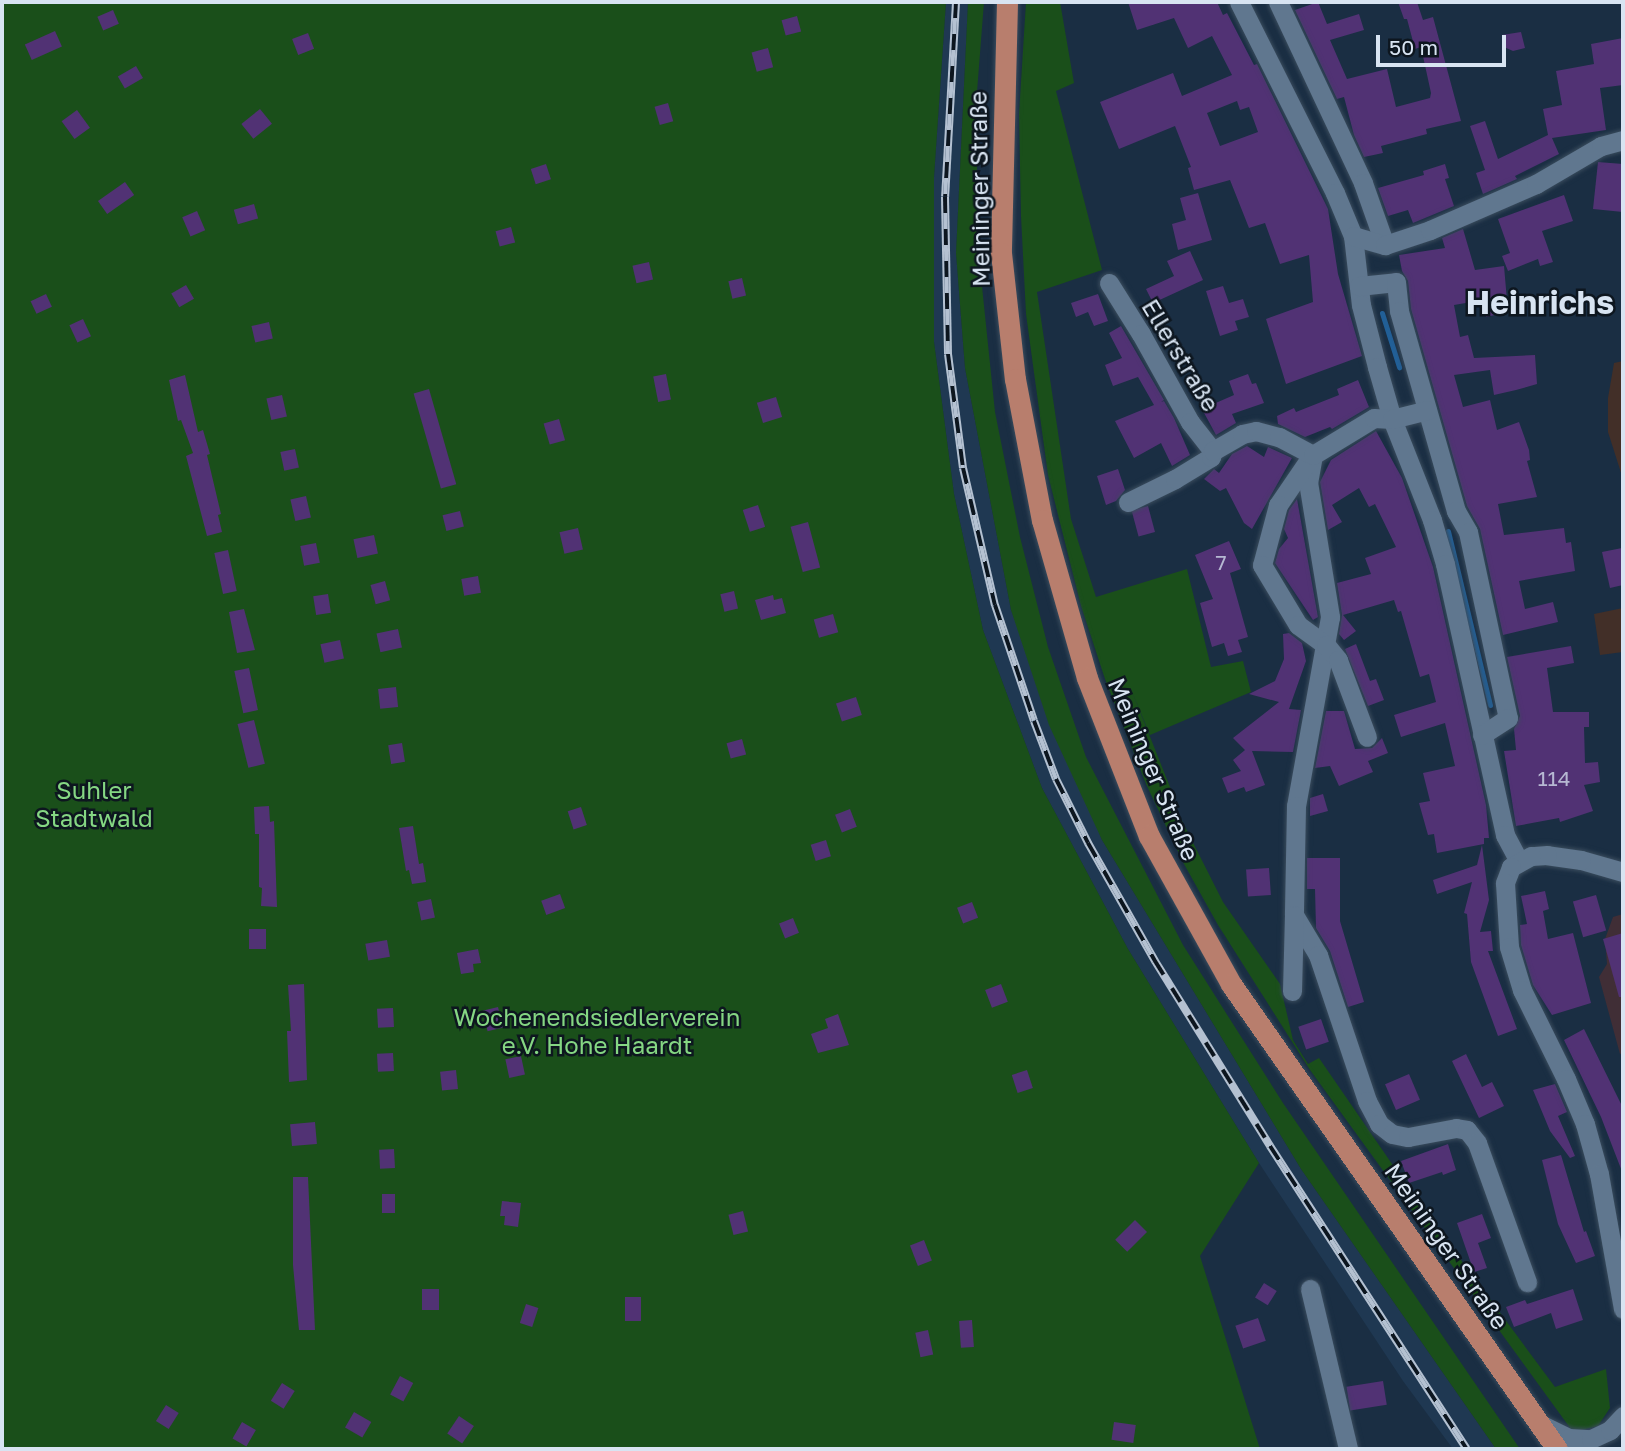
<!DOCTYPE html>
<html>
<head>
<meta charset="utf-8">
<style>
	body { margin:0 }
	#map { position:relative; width:1625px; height:1451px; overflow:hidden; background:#1a2e43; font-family:"Golos Text",sans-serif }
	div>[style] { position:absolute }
	.built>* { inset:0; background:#1f3852 }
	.industrial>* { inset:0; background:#402e36 }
	.education>* { inset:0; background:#422f28 }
	.green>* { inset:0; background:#1a4f1a }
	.stream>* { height:5px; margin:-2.5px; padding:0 2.5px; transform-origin:2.5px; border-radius:2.5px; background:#226098 }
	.building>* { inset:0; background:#513274; transform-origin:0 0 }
	.roads { filter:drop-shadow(0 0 2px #3a4c5d) drop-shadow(0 0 2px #3a4c5d) }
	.minor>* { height:19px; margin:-9.5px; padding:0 9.5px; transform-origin:9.5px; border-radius:9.5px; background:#60778f }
	.major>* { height:21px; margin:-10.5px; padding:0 10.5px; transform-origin:10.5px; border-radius:10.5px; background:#b87e6d }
	.rail>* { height:8px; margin-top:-4px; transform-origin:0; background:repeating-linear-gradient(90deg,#0d161f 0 16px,#b4c1d1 0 32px); box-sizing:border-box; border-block:2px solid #b4c1d1 }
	span { translate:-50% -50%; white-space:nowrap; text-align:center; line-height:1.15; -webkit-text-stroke:5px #0d161f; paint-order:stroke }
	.number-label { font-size:21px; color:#b6b8d2 }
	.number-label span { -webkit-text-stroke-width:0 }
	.street-label { font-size:24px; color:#d8e4f2 }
	.park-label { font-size:24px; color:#85d783 }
	.district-label { font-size:32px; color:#d8e4f2; font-weight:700 }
	.frame { position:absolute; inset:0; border:4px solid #d8e4f2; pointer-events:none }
	.scale { position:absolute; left:1376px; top:35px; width:130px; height:32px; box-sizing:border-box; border:4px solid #d8e4f2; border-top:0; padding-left:9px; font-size:21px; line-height:24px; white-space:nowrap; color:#d8e4f2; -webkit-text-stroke:5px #0d161f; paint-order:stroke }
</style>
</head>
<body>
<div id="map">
	<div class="built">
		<i style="clip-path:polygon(946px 2px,968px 2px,956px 253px,965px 368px,1011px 610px,1102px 840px,1301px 1169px,1496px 1449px,1453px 1449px,1403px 1381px,1259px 1163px,1128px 949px,1042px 788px,983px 630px,954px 494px,934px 342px,934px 177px)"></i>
	</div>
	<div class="industrial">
		<i style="clip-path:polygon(1623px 914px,1623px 1053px,1620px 1054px,1599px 977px,1607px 964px,1605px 939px,1613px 917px)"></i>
	</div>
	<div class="education">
		<i style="clip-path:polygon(1623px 361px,1623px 479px,1608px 432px,1608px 398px,1614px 363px)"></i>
		<i style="clip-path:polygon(1623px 608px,1623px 652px,1600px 655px,1594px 614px)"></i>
	</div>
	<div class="green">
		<i style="clip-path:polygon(2px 2px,946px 2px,934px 177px,934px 342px,954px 494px,983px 630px,1042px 788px,1128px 949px,1259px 1163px,1200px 1256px,1260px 1449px,2px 1449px)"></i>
		<i style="clip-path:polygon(968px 2px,984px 2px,977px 92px,977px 238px,995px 412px,1020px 537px,1048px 647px,1086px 757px,1183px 945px,1283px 1103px,1520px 1449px,1496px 1449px,1301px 1169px,1102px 840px,1049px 725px,1011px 610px,965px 368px,956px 253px)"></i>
		<i style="clip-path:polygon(1026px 2px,1060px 2px,1074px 83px,1056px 91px,1102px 270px,1037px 292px,1071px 519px,1096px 597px,1187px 569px,1211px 667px,1243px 661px,1251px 692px,1150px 735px,1131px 689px,1174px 797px,1171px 799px,1223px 902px,1280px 984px,1293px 1040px,1308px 1064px,1319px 1058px,1421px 1206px,1555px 1387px,1606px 1369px,1610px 1408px,1598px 1426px,1573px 1432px,1310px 1070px,1218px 925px,1184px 864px,1146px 784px,1105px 679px,1081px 606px,1048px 475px,1026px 314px,1021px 216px,1019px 114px)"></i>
	</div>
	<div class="stream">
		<i style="left:1382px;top:313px;width:57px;rotate:72.5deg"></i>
		<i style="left:1448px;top:531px;width:179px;rotate:76.4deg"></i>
	</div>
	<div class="building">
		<i style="clip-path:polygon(evenodd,1128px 2px,1217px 2px,1223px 15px,1227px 13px,1254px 65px,1257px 64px,1328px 209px,1338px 274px,1362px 356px,1286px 384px,1266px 319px,1313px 302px,1309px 255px,1280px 264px,1265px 223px,1249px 228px,1230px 180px,1194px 190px,1188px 168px,1191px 167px,1175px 126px,1119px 149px,1100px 102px,1173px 73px,1182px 96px,1232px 75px,1212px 36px,1188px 48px,1174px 18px,1137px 30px,1128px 2px,1237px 101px,1240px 110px,1249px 107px,1258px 132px,1220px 146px,1207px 113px,1237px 101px)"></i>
		<i style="clip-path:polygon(1318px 2px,1327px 24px,1359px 14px,1364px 30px,1330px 40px,1347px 79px,1387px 69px,1396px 107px,1430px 98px,1431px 93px,1421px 47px,1415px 49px,1407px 19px,1404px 19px,1398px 2px,1417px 2px,1423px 20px,1433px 17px,1461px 121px,1426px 129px,1427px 134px,1381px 146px,1383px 153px,1364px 157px,1354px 135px,1344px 97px,1337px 99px,1295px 10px)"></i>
		<i style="left:113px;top:10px;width:15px;height:17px;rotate:67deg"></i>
		<i style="left:797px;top:16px;width:16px;height:16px;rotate:75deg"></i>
		<i style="left:55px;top:31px;width:17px;height:33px;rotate:66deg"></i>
		<i style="clip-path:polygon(1521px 32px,1525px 48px,1513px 51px,1504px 47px,1502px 35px)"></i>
		<i style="left:308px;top:33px;width:17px;height:17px;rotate:69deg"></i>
		<i style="clip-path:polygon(1623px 38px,1623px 85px,1600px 88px,1606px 130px,1552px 138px,1559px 154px,1515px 176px,1517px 179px,1483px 194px,1476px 173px,1485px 170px,1470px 126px,1485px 121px,1498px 159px,1548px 135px,1543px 109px,1562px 105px,1556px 71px,1594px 64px,1591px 44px)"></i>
		<i style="left:768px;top:48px;width:20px;height:17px;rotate:75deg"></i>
		<i style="left:136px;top:66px;width:14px;height:21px;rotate:60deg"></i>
		<i style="left:668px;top:103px;width:19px;height:14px;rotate:74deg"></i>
		<i style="left:260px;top:109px;width:19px;height:24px;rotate:51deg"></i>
		<i style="left:77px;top:110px;width:22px;height:19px;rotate:54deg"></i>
		<i style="clip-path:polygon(1598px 162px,1623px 164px,1623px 212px,1593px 209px)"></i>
		<i style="left:546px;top:164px;width:16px;height:16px;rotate:72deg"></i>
		<i style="clip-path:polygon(1445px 164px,1449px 178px,1445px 179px,1454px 206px,1413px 223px,1408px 210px,1388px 216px,1378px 188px,1424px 175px,1423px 171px)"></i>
		<i style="left:125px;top:182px;width:16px;height:33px;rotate:55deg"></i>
		<i style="clip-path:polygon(1198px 193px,1212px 240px,1178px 250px,1172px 224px,1186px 220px,1180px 198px)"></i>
		<i style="clip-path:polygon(1564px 195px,1573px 221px,1542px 231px,1553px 262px,1540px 266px,1538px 259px,1508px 271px,1502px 256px,1510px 253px,1498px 219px)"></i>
		<i style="left:254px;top:204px;width:15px;height:21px;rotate:74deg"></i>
		<i style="left:197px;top:211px;width:21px;height:16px;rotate:67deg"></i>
		<i style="left:511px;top:227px;width:16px;height:16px;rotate:75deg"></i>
		<i style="clip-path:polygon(1463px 229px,1475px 270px,1504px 266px,1508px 312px,1486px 317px,1483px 300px,1454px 305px,1460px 337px,1468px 335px,1474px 358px,1535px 355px,1537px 384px,1516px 390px,1494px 395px,1490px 370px,1454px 375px,1463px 407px,1490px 400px,1497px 430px,1519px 422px,1529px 450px,1530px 460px,1527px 461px,1537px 497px,1498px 504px,1504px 535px,1564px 528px,1566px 543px,1571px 542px,1575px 571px,1519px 581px,1525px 609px,1553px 602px,1558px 622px,1503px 635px,1480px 529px,1467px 506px,1411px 309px,1408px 281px,1402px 271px,1399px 255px,1445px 248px,1442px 238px)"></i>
		<i style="clip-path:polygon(1190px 251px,1203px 280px,1153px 303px,1146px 289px,1174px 276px,1167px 261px)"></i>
		<i style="left:649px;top:262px;width:18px;height:17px;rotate:77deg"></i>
		<i style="left:742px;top:278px;width:18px;height:14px;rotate:77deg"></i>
		<i style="left:186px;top:285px;width:16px;height:17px;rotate:60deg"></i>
		<i style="clip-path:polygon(1223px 286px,1229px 303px,1243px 299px,1249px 317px,1235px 321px,1238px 330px,1220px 336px,1206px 291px)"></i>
		<i style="left:46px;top:294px;width:14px;height:17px;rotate:65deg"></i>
		<i style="clip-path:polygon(1098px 294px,1108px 321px,1094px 326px,1088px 312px,1076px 317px,1071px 303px)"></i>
		<i style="left:83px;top:319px;width:19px;height:15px;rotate:65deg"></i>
		<i style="left:269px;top:322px;width:17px;height:18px;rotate:77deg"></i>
		<i style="clip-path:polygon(1121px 326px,1164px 400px,1161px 402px,1164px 401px,1174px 418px,1190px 455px,1172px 466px,1161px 443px,1134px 458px,1115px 421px,1154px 405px,1138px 377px,1113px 386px,1105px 365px,1122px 358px,1109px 333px)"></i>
		<i style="left:666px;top:374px;width:26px;height:13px;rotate:79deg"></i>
		<i style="clip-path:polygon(1248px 374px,1252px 384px,1256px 383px,1264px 403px,1232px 414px,1236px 423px,1216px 435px,1202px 409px,1234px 395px,1229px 381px)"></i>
		<i style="clip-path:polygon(185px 375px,198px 432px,203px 430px,210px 454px,207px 455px,221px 514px,218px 515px,222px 532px,207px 536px,186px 456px,193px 453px,181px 420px,178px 421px,169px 380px)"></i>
		<i style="clip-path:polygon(1358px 380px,1369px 407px,1332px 429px,1330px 427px,1305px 437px,1278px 424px,1277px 416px,1294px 408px,1296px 412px,1339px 395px,1337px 389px)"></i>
		<i style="left:429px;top:389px;width:99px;height:16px;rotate:74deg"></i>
		<i style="left:282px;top:395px;width:22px;height:16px;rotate:77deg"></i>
		<i style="left:776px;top:397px;width:21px;height:20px;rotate:73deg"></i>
		<i style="left:559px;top:419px;width:22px;height:16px;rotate:74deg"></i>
		<i style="clip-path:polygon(1376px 431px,1402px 478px,1433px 567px,1486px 805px,1489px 838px,1484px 838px,1484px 844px,1437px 853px,1434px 834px,1428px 835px,1419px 803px,1430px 801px,1423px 773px,1455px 766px,1445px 723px,1401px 737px,1394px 715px,1436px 702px,1429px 674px,1420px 677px,1401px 611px,1398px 612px,1394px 600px,1343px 615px,1356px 631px,1344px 640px,1339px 634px,1342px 615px,1337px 583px,1371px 574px,1365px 558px,1396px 547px,1375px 504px,1369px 507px,1359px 488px,1332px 505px,1342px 522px,1328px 530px,1320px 482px,1331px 460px)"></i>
		<i style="clip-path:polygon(1247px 446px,1264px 457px,1268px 447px,1292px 458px,1252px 529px,1244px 523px,1226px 488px,1220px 491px,1204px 479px,1214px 469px,1219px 473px,1232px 454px)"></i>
		<i style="left:295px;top:449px;width:19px;height:15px;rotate:78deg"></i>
		<i style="clip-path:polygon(1118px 469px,1125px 490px,1116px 501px,1106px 505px,1097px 476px)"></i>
		<i style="left:306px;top:496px;width:22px;height:16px;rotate:77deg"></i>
		<i style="clip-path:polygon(1297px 499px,1318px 617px,1313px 620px,1275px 563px,1279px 549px,1288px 538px,1284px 529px,1289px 510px)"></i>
		<i style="left:758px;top:505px;width:23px;height:16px;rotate:72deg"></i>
		<i style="left:1148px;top:506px;width:27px;height:17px;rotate:75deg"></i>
		<i style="left:460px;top:511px;width:16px;height:18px;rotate:76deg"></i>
		<i style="left:808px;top:522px;width:47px;height:18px;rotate:75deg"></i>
		<i style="left:578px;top:528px;width:22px;height:19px;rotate:77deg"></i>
		<i style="left:374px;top:535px;width:19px;height:21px;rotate:78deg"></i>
		<i style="clip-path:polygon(1229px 541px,1241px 569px,1230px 573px,1248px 637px,1238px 640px,1242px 652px,1228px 656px,1224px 643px,1212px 647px,1200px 603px,1213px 599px,1195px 555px)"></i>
		<i style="left:316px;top:543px;width:20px;height:16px;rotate:79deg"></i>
		<i style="clip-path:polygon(1622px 548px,1623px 585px,1610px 588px,1602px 552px)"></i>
		<i style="left:228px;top:550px;width:42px;height:14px;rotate:78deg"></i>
		<i style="left:478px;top:576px;width:17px;height:17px;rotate:80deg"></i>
		<i style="left:385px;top:581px;width:20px;height:15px;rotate:75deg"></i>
		<i style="left:734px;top:591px;width:18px;height:14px;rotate:77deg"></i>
		<i style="left:328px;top:594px;width:19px;height:15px;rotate:81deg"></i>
		<i style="clip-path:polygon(773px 595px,774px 600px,782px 598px,786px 613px,761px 620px,755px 600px)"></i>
		<i style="clip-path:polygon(244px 609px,255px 650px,237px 653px,229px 612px)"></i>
		<i style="left:833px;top:614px;width:19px;height:20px;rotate:74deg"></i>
		<i style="left:398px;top:629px;width:19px;height:22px;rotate:78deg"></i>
		<i style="clip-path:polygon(1289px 633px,1302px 643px,1306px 661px,1289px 709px,1301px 710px,1293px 752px,1252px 751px,1265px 785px,1246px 792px,1244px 787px,1228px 793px,1222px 778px,1241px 771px,1233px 760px,1245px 750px,1233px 738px,1279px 702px,1249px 694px,1275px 681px,1284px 659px,1283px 634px)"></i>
		<i style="left:340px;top:640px;width:19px;height:20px;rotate:78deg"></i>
		<i style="clip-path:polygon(1356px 644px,1370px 681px,1376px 679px,1384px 700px,1368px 706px,1345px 649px)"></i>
		<i style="clip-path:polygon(1571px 646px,1574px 663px,1547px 668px,1553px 712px,1589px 712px,1589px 727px,1584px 727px,1585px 763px,1598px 762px,1600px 782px,1584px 785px,1593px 811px,1560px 822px,1559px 818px,1516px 826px,1504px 751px,1516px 750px,1514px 729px,1520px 716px,1507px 657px)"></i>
		<i style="left:249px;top:668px;width:43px;height:15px;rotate:78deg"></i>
		<i style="left:396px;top:687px;width:20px;height:18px;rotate:84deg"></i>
		<i style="left:856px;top:697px;width:19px;height:21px;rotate:72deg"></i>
		<i style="clip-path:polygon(1326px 711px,1344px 711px,1355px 749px,1372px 748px,1382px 738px,1388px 753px,1368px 761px,1373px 772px,1339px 786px,1330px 766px,1315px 768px)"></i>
		<i style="left:254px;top:720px;width:45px;height:17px;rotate:76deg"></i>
		<i style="left:742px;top:739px;width:16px;height:16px;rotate:75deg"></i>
		<i style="left:402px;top:743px;width:19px;height:14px;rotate:81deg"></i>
		<i style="clip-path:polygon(1323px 794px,1328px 811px,1310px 816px,1310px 798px)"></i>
		<i style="clip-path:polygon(269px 806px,270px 822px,274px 821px,277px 907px,261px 906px,262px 888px,259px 887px,259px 834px,255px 834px,254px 807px)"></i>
		<i style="left:581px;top:807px;width:19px;height:14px;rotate:72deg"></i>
		<i style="left:850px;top:809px;width:19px;height:16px;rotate:69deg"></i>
		<i style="clip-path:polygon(413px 826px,419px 864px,423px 863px,426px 882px,412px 884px,409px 870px,406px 871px,399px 828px)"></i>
		<i style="left:826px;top:840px;width:17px;height:16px;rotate:73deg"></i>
		<i style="clip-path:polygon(1482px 845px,1489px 900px,1480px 932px,1491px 931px,1493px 951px,1488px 951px,1517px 1029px,1498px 1036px,1471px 962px,1467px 914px,1464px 913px,1472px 882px,1437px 894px,1433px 880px,1477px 865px)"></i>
		<i style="clip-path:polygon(1307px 858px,1340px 858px,1340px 921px,1364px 1002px,1348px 1007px,1330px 951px,1316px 928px,1315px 889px,1307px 889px)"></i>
		<i style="left:1269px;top:868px;width:27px;height:23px;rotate:86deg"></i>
		<i style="clip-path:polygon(1545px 891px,1549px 909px,1543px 911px,1548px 939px,1573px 933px,1591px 1003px,1552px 1015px,1533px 985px,1521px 945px,1520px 925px,1527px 924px,1521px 896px)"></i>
		<i style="left:560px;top:894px;width:15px;height:20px;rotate:70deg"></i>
		<i style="left:1596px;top:895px;width:37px;height:24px;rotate:74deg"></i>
		<i style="left:431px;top:899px;width:19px;height:14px;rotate:78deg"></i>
		<i style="left:972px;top:902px;width:17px;height:16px;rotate:69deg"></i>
		<i style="left:793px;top:918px;width:16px;height:15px;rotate:68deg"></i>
		<i style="left:249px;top:929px;width:17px;height:20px"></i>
		<i style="clip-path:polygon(1623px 933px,1623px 997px,1619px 997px,1603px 939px)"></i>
		<i style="left:387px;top:940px;width:17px;height:22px;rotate:80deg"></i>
		<i style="clip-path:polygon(478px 949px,481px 963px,473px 964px,474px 972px,461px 974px,457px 953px)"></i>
		<i style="clip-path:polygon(304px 984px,307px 1080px,289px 1082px,287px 1031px,291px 1031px,288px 985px)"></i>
		<i style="left:1001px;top:984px;width:19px;height:17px;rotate:69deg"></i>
		<i style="left:498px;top:1007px;width:21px;height:16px;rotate:76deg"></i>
		<i style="left:393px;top:1008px;width:19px;height:16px;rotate:87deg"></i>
		<i style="clip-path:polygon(838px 1014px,849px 1045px,818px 1053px,811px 1034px,828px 1028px,825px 1019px)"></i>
		<i style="left:1321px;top:1019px;width:24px;height:24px;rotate:71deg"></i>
		<i style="clip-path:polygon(1584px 1029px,1623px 1108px,1623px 1174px,1601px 1117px,1564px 1040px)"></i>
		<i style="left:393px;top:1053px;width:18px;height:16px;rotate:87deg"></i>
		<i style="clip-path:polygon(1466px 1054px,1482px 1087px,1492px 1082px,1504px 1106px,1479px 1118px,1452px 1061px)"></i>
		<i style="left:521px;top:1056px;width:19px;height:16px;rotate:78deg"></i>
		<i style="left:456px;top:1070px;width:19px;height:16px;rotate:84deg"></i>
		<i style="left:1027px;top:1070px;width:19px;height:16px;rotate:72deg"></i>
		<i style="left:1409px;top:1074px;width:28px;height:26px;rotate:67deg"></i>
		<i style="clip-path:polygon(1555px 1084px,1567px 1112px,1558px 1116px,1575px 1156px,1570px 1158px,1550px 1131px,1533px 1090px)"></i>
		<i style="left:315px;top:1122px;width:22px;height:25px;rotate:85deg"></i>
		<i style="clip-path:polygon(1448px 1144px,1456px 1170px,1443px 1175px,1442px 1172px,1409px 1183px,1401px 1161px)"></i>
		<i style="left:394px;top:1149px;width:19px;height:15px;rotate:87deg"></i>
		<i style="clip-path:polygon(1561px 1155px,1584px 1232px,1586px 1231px,1595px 1256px,1576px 1263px,1558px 1224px,1542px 1160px)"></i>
		<i style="clip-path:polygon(293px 1177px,308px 1177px,315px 1330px,299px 1330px,293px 1265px)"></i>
		<i style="left:382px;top:1194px;width:13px;height:19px"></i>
		<i style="clip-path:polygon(502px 1201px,521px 1203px,518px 1227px,504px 1225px,505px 1216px,500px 1216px)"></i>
		<i style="left:743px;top:1211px;width:21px;height:15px;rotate:76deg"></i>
		<i style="clip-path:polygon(1482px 1214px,1491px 1238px,1478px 1243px,1487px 1268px,1474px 1272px,1457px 1223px)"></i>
		<i style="left:1135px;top:1220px;width:17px;height:28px;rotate:45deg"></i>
		<i style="left:924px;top:1240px;width:22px;height:15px;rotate:69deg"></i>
		<i style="left:1264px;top:1283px;width:15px;height:17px;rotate:32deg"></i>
		<i style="left:422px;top:1289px;width:17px;height:21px"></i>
		<i style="clip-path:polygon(1573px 1289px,1583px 1320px,1556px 1329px,1551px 1313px,1514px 1327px,1506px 1307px,1525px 1300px,1527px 1304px)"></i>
		<i style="left:625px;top:1297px;width:16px;height:24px"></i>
		<i style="left:526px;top:1304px;width:13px;height:20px;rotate:18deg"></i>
		<i style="left:1258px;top:1318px;width:24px;height:24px;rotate:71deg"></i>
		<i style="left:972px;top:1320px;width:27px;height:13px;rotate:86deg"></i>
		<i style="left:928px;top:1330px;width:25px;height:13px;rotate:78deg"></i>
		<i style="left:400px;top:1376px;width:15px;height:21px;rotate:28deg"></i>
		<i style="left:1383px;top:1381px;width:24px;height:37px;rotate:81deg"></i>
		<i style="left:282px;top:1383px;width:15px;height:21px;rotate:32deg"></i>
		<i style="left:166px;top:1405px;width:15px;height:19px;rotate:32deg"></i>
		<i style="left:354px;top:1412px;width:20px;height:18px;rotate:30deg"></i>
		<i style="left:459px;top:1416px;width:18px;height:21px;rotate:34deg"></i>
		<i style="left:242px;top:1422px;width:16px;height:19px;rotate:30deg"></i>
		<i style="left:1114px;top:1422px;width:22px;height:18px;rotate:8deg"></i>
	</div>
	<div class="roads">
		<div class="minor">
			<i style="left:1239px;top:2px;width:214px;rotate:63.3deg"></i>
			<i style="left:1335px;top:193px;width:47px;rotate:67.3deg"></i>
			<i style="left:1353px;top:236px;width:69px;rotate:83.4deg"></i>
			<i style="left:1361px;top:305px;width:64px;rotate:75.5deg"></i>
			<i style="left:1377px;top:367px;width:54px;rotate:73.9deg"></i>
			<i style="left:1392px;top:419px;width:109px;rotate:68.4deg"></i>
			<i style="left:1432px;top:520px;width:46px;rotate:73.5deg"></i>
			<i style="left:1445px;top:564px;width:278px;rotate:77.5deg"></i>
			<i style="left:1505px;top:835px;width:30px;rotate:62deg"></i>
			<i style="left:1278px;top:2px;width:200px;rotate:64.8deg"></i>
			<i style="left:1363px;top:183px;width:66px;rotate:70.5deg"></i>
			<i style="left:1353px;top:236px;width:33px;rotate:16deg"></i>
			<i style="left:1385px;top:245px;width:47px;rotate:-18.4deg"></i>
			<i style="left:1430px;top:230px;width:116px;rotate:-23.5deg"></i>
			<i style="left:1536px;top:184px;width:75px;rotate:-30.3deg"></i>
			<i style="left:1601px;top:146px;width:23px;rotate:-15deg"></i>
			<i style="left:1109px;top:283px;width:60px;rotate:57.9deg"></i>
			<i style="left:1141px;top:334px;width:101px;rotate:60.9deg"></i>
			<i style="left:1190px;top:422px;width:37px;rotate:52deg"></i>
			<i style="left:1359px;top:286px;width:37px;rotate:-6deg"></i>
			<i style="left:1396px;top:282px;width:29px;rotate:84deg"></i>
			<i style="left:1399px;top:311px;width:208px;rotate:74.1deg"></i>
			<i style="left:1456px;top:511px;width:24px;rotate:60deg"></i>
			<i style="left:1468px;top:532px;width:190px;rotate:77.9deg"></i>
			<i style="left:1508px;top:718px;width:31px;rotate:147deg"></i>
			<i style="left:1313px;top:455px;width:27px;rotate:100deg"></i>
			<i style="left:1308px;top:482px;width:137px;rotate:80.7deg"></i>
			<i style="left:1330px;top:617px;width:192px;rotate:100.2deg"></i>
			<i style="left:1296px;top:806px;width:109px;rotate:91.1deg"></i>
			<i style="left:1294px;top:915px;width:47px;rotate:59deg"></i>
			<i style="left:1318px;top:955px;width:154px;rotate:71.4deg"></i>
			<i style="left:1367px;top:1101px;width:26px;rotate:62deg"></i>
			<i style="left:1379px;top:1124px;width:16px;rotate:38deg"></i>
			<i style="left:1392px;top:1134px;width:16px;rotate:11deg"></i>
			<i style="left:1408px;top:1137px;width:49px;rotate:-10.6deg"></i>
			<i style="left:1456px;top:1128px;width:11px;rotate:10deg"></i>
			<i style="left:1467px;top:1130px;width:16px;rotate:52deg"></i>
			<i style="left:1477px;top:1143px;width:148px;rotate:70.2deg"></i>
			<i style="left:1310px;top:458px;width:57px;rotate:124.2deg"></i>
			<i style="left:1278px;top:505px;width:62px;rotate:104.9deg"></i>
			<i style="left:1262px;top:565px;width:70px;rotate:59deg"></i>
			<i style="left:1298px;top:625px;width:34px;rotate:36deg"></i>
			<i style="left:1326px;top:645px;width:19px;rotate:51deg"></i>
			<i style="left:1338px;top:660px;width:82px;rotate:69.4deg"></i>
			<i style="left:1128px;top:502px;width:52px;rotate:-26.1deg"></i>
			<i style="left:1175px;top:479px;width:42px;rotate:-31.4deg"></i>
			<i style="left:1211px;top:457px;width:6px;rotate:-72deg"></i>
			<i style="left:1213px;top:451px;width:34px;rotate:-30deg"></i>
			<i style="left:1242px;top:434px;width:14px;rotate:-12deg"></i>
			<i style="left:1256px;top:431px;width:24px;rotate:15deg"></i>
			<i style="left:1279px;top:437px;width:38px;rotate:28deg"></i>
			<i style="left:1313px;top:455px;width:71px;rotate:-31.2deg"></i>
			<i style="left:1374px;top:418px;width:18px;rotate:3deg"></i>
			<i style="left:1392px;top:419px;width:36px;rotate:-14deg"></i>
			<i style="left:1623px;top:872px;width:44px;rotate:-164.1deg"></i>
			<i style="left:1581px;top:860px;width:34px;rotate:-172deg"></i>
			<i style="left:1547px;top:855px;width:16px;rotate:176deg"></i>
			<i style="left:1531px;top:856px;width:23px;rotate:151deg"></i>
			<i style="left:1511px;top:867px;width:17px;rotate:111deg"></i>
			<i style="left:1505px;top:883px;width:64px;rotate:86.4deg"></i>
			<i style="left:1509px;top:947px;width:45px;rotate:73.2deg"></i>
			<i style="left:1522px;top:990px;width:99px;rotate:63.7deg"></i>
			<i style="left:1566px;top:1079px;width:49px;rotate:67.1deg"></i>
			<i style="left:1585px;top:1124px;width:52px;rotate:74.4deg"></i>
			<i style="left:1599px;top:1174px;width:137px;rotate:79.9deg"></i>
			<i style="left:1292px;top:991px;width:75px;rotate:-88.5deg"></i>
			<i style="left:1310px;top:1289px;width:164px;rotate:76.6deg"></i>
			<i style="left:1540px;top:1424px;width:32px;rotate:26deg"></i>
			<i style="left:1569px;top:1438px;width:22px;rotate:3deg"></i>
			<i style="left:1591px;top:1439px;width:21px;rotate:-25deg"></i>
			<i style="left:1610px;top:1430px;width:19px;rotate:-47deg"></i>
		</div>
		<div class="major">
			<i style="left:1007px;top:2px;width:251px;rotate:91.4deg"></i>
			<i style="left:1001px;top:253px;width:127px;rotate:83.7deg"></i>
			<i style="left:1015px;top:379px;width:144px;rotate:79.2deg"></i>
			<i style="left:1042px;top:520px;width:164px;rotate:74.1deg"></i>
			<i style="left:1087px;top:678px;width:170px;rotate:68.6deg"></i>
			<i style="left:1149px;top:836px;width:169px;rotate:61deg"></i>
			<i style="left:1231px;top:984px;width:568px;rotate:54.97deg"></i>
		</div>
	</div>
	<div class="rail">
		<i style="left:956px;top:2px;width:195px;rotate:93.2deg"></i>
		<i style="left:945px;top:197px;width:157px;rotate:88.9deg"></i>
		<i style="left:948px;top:354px;width:115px;rotate:82.5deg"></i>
		<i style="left:963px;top:468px;width:141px;rotate:76.9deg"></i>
		<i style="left:995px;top:605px;width:122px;rotate:71.4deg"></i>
		<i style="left:1034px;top:721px;width:62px;rotate:69.2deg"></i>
		<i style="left:1056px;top:779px;width:72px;rotate:63.4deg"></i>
		<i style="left:1088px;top:843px;width:136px;rotate:60.4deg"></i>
		<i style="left:1155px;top:961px;width:218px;rotate:58.1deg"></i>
		<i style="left:1270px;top:1146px;width:361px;rotate:57deg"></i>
	</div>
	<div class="number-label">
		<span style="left:1221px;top:562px">7</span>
		<span style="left:1554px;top:778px">114</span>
	</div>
	<div class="street-label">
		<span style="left:979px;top:189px;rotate:-91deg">Meininger Straße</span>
		<span style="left:1181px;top:355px;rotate:59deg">Ellerstraße</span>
		<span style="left:1154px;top:769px;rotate:67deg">Meininger Straße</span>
		<span style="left:1447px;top:1246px;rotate:55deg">Meininger Straße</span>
	</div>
	<div class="park-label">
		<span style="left:94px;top:804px">Suhler<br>Stadtwald</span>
		<span style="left:597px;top:1031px">Wochenendsiedlerverein<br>e.V. Hohe Haardt</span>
	</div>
	<div class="district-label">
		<span style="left:1540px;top:302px">Heinrichs</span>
	</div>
	<div class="frame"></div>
	<div class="scale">50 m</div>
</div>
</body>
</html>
